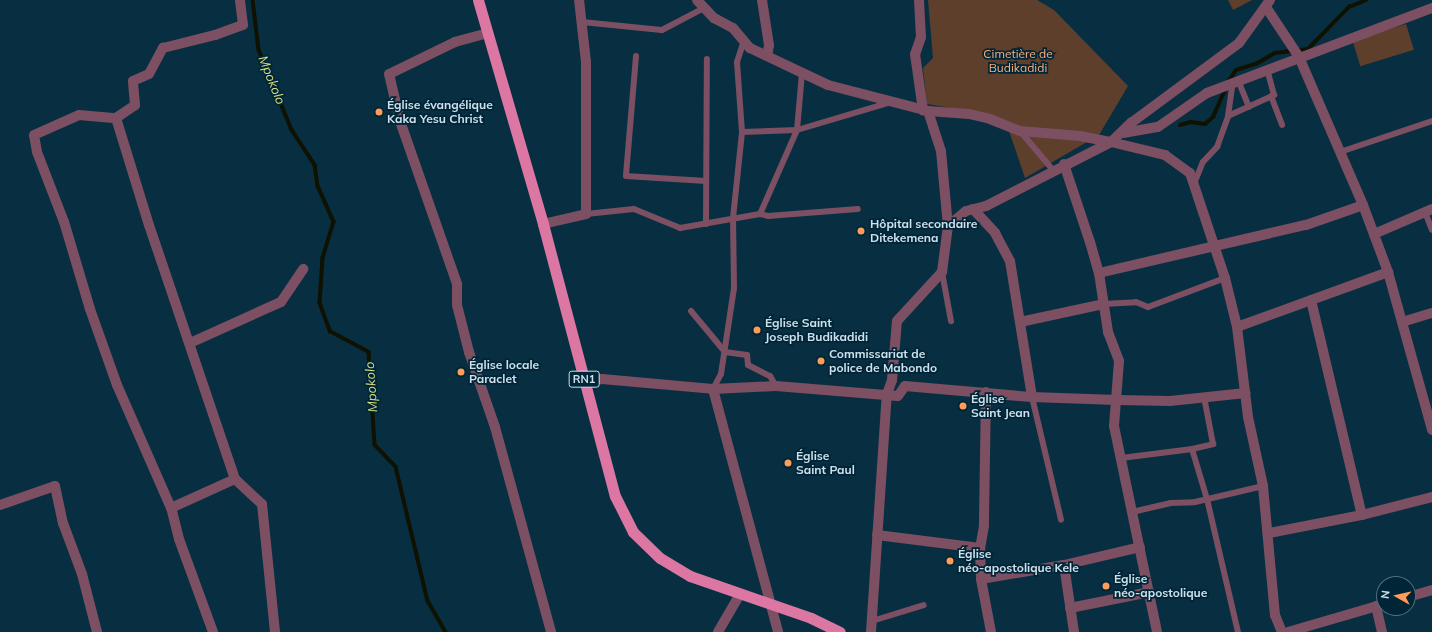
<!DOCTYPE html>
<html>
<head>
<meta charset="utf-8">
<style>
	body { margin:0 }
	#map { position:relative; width:1432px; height:632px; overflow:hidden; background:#072f41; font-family:Mulish,sans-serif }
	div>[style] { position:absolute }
	.green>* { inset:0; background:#5e3f2c; transform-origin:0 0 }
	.stream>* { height:3.5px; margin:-1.75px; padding:0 1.75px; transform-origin:1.75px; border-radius:1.75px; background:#0f1101 }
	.service>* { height:6px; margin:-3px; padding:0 3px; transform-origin:3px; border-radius:3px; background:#7c4f62 }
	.minor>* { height:10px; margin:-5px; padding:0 5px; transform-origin:5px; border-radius:5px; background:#7c4f62 }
	.trunk>* { height:11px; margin:-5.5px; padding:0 5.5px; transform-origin:5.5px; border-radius:5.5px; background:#dc76a2 }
	.dots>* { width:11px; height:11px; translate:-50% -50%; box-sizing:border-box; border:2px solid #002537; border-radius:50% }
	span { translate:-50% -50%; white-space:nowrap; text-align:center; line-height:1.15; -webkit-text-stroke:3.5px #002537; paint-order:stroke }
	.shield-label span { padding:1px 3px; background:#002537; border:1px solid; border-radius:3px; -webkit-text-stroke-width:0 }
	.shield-label { font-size:11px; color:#cde1ed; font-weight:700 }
	.park-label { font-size:12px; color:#feae7a }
	.poi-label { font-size:12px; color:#cde1ed; font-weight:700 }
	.left { translate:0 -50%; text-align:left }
	.water-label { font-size:13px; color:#d5de83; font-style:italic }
	.north { position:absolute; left:1376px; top:576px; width:40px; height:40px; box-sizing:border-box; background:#002537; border:1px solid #527080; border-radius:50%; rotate:278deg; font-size:11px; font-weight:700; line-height:16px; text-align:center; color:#cde1ed }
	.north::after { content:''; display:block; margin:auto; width:14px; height:18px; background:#fe9c58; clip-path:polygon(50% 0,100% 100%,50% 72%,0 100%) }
</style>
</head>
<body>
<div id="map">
	<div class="green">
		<i style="clip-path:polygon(928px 0,1037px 0,1054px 10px,1128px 86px,1099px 135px,1025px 178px,1006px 122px,988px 114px,927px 104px,923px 68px,933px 58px)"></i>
		<i style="clip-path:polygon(1228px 0,1252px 0,1233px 10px)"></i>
		<i style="left:1406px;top:24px;width:27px;height:56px;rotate:73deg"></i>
	</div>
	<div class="stream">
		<i style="left:253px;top:0;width:50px;rotate:83.2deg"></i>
		<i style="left:259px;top:50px;width:87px;rotate:67.6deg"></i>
		<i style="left:292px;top:130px;width:42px;rotate:56.7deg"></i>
		<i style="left:315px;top:165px;width:21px;rotate:82deg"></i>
		<i style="left:318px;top:186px;width:39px;rotate:66deg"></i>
		<i style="left:334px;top:222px;width:38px;rotate:107deg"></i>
		<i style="left:323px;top:258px;width:45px;rotate:93.8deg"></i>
		<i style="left:320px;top:303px;width:30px;rotate:70deg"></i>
		<i style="left:330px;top:331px;width:44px;rotate:28.3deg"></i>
		<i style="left:369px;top:352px;width:93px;rotate:86.3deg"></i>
		<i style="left:375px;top:445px;width:30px;rotate:46deg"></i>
		<i style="left:396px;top:467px;width:138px;rotate:76.6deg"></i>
		<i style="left:428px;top:601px;width:36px;rotate:60deg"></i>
		<i style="left:1228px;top:82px;width:14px;rotate:-56deg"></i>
		<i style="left:1236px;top:70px;width:21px;rotate:-17deg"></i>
		<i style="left:1256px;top:64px;width:22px;rotate:-30deg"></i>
		<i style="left:1275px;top:53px;width:33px;rotate:-7deg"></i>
		<i style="left:1308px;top:49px;width:59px;rotate:-45.7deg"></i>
		<i style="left:1349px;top:7px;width:18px;rotate:-22deg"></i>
		<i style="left:1180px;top:125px;width:11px;rotate:-15deg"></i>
		<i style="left:1191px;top:122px;width:14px;rotate:8deg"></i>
		<i style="left:1205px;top:124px;width:11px;rotate:-41deg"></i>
		<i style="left:1213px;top:117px;width:32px;rotate:-66deg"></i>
	</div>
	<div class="service">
		<i style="left:582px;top:22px;width:80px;rotate:5.7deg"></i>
		<i style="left:662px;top:30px;width:45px;rotate:-27.7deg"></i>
		<i style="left:636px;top:56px;width:120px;rotate:94.8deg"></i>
		<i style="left:626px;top:176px;width:80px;rotate:3.6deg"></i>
		<i style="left:1238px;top:80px;width:29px;rotate:68deg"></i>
		<i style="left:1271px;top:96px;width:31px;rotate:69deg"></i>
		<i style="left:1228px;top:116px;width:51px;rotate:-24.5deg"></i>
		<i style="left:1274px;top:95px;width:27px;rotate:-105deg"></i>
		<i style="left:1020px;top:131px;width:51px;rotate:49.8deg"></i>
		<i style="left:742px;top:132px;width:55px;rotate:-2.1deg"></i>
		<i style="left:797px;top:130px;width:57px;rotate:-85deg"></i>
		<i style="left:1340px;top:152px;width:97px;rotate:-18.6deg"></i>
		<i style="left:1194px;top:184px;width:24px;rotate:-68deg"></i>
		<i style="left:1203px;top:162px;width:21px;rotate:-47deg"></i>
		<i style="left:1217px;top:147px;width:33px;rotate:-70deg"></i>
		<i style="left:1228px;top:116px;width:34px;rotate:-82deg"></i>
		<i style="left:1425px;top:212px;width:19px;rotate:69deg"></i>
		<i style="left:586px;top:214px;width:48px;rotate:-5.9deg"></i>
		<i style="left:634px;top:209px;width:50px;rotate:22.4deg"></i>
		<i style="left:680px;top:228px;width:81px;rotate:-9.9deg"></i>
		<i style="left:760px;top:214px;width:92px;rotate:-66.2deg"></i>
		<i style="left:797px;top:130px;width:98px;rotate:-16.6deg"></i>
		<i style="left:760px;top:214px;width:8px;rotate:14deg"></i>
		<i style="left:768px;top:216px;width:90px;rotate:-4.4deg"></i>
		<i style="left:706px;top:224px;width:165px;rotate:-89.7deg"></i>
		<i style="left:942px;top:272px;width:50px;rotate:79.6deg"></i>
		<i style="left:1103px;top:304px;width:33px;rotate:-3deg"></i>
		<i style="left:1136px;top:302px;width:13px;rotate:23deg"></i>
		<i style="left:1148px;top:307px;width:82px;rotate:-20.6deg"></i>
		<i style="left:691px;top:311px;width:53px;rotate:50.3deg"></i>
		<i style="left:725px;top:352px;width:22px;rotate:8deg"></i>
		<i style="left:747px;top:355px;width:10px;rotate:84deg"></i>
		<i style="left:748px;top:365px;width:25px;rotate:27deg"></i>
		<i style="left:770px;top:376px;width:12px;rotate:59deg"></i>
		<i style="left:713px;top:389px;width:17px;rotate:-62deg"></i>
		<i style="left:721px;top:374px;width:87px;rotate:-81.4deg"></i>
		<i style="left:734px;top:288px;width:70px;rotate:-90.8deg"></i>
		<i style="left:733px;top:218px;width:86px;rotate:-84deg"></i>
		<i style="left:742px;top:132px;width:70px;rotate:-94.1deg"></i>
		<i style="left:737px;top:62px;width:22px;rotate:-72deg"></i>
		<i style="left:1032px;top:397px;width:126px;rotate:76.7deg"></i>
		<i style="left:1192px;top:449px;width:22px;rotate:-13deg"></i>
		<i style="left:1213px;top:444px;width:48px;rotate:-100.8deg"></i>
		<i style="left:1121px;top:458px;width:72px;rotate:-7.2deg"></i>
		<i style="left:1192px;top:449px;width:52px;rotate:73.3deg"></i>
		<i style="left:1207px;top:499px;width:137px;rotate:76.9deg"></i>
		<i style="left:1132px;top:512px;width:40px;rotate:-13deg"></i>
		<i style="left:1171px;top:503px;width:24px;rotate:-2deg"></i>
		<i style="left:1195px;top:502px;width:70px;rotate:-13.2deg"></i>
		<i style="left:872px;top:621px;width:54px;rotate:-17.1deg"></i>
	</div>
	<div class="minor">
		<i style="left:697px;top:0;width:25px;rotate:47deg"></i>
		<i style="left:714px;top:18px;width:21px;rotate:28deg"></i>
		<i style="left:733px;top:28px;width:26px;rotate:50deg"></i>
		<i style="left:750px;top:48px;width:86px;rotate:25.4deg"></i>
		<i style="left:828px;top:85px;width:103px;rotate:14.6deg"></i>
		<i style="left:928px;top:111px;width:42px;rotate:72deg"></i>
		<i style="left:941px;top:151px;width:75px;rotate:84.7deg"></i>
		<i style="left:762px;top:0;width:46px;rotate:81.2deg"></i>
		<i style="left:769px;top:45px;width:11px;rotate:100deg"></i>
		<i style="left:919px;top:0;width:37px;rotate:87deg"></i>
		<i style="left:921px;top:37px;width:18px;rotate:109deg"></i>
		<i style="left:915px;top:54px;width:57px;rotate:81.9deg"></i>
		<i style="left:1266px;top:7px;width:60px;rotate:56.6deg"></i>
		<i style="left:1299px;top:57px;width:161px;rotate:66.6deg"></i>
		<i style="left:1363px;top:205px;width:72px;rotate:69.5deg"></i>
		<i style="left:1388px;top:272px;width:164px;rotate:74.4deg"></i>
		<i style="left:488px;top:33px;width:34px;rotate:165deg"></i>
		<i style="left:455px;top:42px;width:73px;rotate:154.1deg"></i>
		<i style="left:389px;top:74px;width:48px;rotate:76.8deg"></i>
		<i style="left:400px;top:121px;width:173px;rotate:70.7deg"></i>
		<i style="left:457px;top:284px;width:21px;rotate:90deg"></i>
		<i style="left:457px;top:305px;width:49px;rotate:75.7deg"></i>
		<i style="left:469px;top:352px;width:79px;rotate:70.9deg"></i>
		<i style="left:495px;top:427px;width:213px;rotate:74.7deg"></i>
		<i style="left:928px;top:111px;width:41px;rotate:4.2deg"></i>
		<i style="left:969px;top:114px;width:22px;rotate:13deg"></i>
		<i style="left:990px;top:119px;width:32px;rotate:22deg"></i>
		<i style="left:1020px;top:131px;width:60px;rotate:4.8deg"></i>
		<i style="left:1080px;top:136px;width:32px;rotate:11deg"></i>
		<i style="left:1111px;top:142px;width:56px;rotate:13.5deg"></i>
		<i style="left:1165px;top:155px;width:31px;rotate:36deg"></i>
		<i style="left:1190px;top:173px;width:111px;rotate:71.6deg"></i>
		<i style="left:1225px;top:278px;width:50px;rotate:76.2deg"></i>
		<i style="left:1237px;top:327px;width:91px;rotate:83deg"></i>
		<i style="left:1248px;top:417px;width:71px;rotate:77.7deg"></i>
		<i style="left:1263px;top:486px;width:130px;rotate:84.7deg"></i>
		<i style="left:1275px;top:615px;width:18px;rotate:68deg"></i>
		<i style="left:116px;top:118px;width:112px;rotate:72.9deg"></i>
		<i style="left:149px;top:225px;width:268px;rotate:71.3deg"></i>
		<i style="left:235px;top:479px;width:70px;rotate:155.6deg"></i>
		<i style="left:1123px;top:133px;width:36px;rotate:-10deg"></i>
		<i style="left:1158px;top:127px;width:60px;rotate:-34.8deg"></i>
		<i style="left:1207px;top:93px;width:241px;rotate:-20.7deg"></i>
		<i style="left:1064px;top:164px;width:82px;rotate:71.6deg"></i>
		<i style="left:1090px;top:242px;width:32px;rotate:74deg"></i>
		<i style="left:1099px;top:273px;width:60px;rotate:81.3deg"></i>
		<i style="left:1108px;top:332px;width:31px;rotate:69deg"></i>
		<i style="left:1119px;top:361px;width:65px;rotate:94.4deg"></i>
		<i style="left:1114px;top:426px;width:210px;rotate:78.2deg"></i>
		<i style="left:973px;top:209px;width:33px;rotate:47deg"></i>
		<i style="left:995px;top:233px;width:32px;rotate:62deg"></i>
		<i style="left:1010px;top:261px;width:138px;rotate:80.8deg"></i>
		<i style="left:543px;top:224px;width:44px;rotate:-13.1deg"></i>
		<i style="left:586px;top:214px;width:152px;rotate:-90deg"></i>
		<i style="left:586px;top:62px;width:62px;rotate:-96.4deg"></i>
		<i style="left:1374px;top:234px;width:63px;rotate:-23.3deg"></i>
		<i style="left:1099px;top:273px;width:212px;rotate:-13.1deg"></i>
		<i style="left:1306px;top:225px;width:60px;rotate:-19.3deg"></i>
		<i style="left:1311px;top:300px;width:221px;rotate:76.7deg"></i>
		<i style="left:1020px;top:322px;width:85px;rotate:-12.2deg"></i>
		<i style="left:1402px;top:322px;width:31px;rotate:-17deg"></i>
		<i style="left:1237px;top:327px;width:161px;rotate:-20deg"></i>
		<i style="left:190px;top:343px;width:100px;rotate:-24.3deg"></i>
		<i style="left:281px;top:302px;width:40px;rotate:-56deg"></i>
		<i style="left:584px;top:382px;width:18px;rotate:-9deg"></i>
		<i style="left:602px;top:379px;width:111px;rotate:5.1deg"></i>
		<i style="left:713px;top:389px;width:63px;rotate:-2.7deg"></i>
		<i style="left:776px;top:386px;width:122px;rotate:4.7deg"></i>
		<i style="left:898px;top:396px;width:12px;rotate:-55deg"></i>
		<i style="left:905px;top:386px;width:127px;rotate:5deg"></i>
		<i style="left:1032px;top:397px;width:85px;rotate:2deg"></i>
		<i style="left:1117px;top:400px;width:53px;rotate:1.1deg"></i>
		<i style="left:1170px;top:401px;width:76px;rotate:-6deg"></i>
		<i style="left:713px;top:389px;width:252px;rotate:75deg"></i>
		<i style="left:986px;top:392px;width:134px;rotate:90.9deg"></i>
		<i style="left:984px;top:526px;width:22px;rotate:100deg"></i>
		<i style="left:980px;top:548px;width:31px;rotate:88deg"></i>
		<i style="left:981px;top:579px;width:54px;rotate:79.3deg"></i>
		<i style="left:235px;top:479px;width:37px;rotate:43deg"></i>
		<i style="left:262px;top:504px;width:129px;rotate:84.2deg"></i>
		<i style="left:0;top:505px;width:58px;rotate:-19.1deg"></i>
		<i style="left:55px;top:486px;width:38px;rotate:78deg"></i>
		<i style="left:63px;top:523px;width:54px;rotate:69.6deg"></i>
		<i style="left:82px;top:574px;width:60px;rotate:75.5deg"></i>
		<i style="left:1269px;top:533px;width:95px;rotate:-11deg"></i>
		<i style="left:1362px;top:515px;width:72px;rotate:-14.4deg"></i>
		<i style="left:877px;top:535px;width:104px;rotate:7.2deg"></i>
		<i style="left:1064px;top:565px;width:68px;rotate:81.5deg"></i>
		<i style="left:981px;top:579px;width:84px;rotate:-9.6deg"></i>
		<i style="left:1064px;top:565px;width:78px;rotate:-13.3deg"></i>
		<i style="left:1408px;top:597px;width:25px;rotate:-16deg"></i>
		<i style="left:1376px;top:606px;width:27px;rotate:77deg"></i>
		<i style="left:1070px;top:608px;width:81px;rotate:-11.4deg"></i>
		<i style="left:213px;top:632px;width:99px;rotate:-110.1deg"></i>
		<i style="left:179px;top:539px;width:32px;rotate:-104deg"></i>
		<i style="left:171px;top:508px;width:134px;rotate:-113.7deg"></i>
		<i style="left:117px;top:385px;width:81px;rotate:-109.6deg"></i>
		<i style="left:90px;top:309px;width:91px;rotate:-106.6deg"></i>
		<i style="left:64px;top:222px;width:75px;rotate:-111.1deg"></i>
		<i style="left:37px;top:152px;width:17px;rotate:-100deg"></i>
		<i style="left:34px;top:135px;width:49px;rotate:-24deg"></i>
		<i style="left:79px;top:115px;width:37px;rotate:5deg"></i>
		<i style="left:116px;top:118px;width:23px;rotate:-34deg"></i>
		<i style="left:135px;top:105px;width:24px;rotate:-95deg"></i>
		<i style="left:133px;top:81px;width:17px;rotate:-24deg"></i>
		<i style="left:149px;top:74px;width:30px;rotate:-62deg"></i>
		<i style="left:163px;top:48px;width:54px;rotate:-14deg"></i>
		<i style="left:215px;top:35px;width:30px;rotate:-20deg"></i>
		<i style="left:243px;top:25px;width:25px;rotate:-97deg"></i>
		<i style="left:718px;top:632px;width:44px;rotate:-59.9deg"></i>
		<i style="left:871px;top:632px;width:239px;rotate:-86.2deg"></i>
		<i style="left:887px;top:394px;width:15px;rotate:-70deg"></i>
		<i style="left:892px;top:380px;width:59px;rotate:-85.2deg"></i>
		<i style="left:897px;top:321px;width:67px;rotate:-47.4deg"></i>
		<i style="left:942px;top:272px;width:46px;rotate:-82.6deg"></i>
		<i style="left:948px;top:226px;width:23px;rotate:-40deg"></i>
		<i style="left:966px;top:211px;width:21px;rotate:-14deg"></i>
		<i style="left:986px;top:206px;width:140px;rotate:-27.1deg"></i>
		<i style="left:1111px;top:142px;width:28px;rotate:-44deg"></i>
		<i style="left:1131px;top:123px;width:134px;rotate:-36.5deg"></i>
		<i style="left:1239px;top:43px;width:53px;rotate:-54.2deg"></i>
		<i style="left:1288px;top:632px;width:100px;rotate:-16.3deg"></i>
	</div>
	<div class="trunk">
		<i style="left:478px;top:0;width:233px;rotate:73.8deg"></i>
		<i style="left:543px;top:224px;width:281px;rotate:75.2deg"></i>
		<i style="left:615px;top:496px;width:40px;rotate:63.4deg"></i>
		<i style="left:633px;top:532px;width:37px;rotate:44deg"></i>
		<i style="left:660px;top:558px;width:35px;rotate:31deg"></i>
		<i style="left:690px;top:576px;width:128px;rotate:19.1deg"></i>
		<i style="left:811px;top:618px;width:32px;rotate:26deg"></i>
	</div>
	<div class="dots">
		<i style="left:379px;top:112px;background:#fe9c58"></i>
		<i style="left:861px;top:231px;background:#fe9c58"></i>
		<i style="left:757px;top:330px;background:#fe9c58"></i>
		<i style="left:821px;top:361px;background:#fe9c58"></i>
		<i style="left:461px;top:372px;background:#fe9c58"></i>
		<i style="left:963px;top:406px;background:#fe9c58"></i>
		<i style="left:788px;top:463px;background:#fe9c58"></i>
		<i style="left:950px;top:561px;background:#fe9c58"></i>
		<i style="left:1106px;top:586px;background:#fe9c58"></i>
	</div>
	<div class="shield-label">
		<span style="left:584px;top:379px">RN1</span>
	</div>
	<div class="park-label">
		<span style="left:1018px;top:61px">Cimetière de<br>Budikadidi</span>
	</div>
	<div class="poi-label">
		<span class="left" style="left:387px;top:112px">Église évangélique<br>Kaka Yesu Christ</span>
		<span class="left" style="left:870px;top:231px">Hôpital secondaire<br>Ditekemena</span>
		<span class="left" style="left:765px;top:330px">Église Saint<br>Joseph Budikadidi</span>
		<span class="left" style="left:829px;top:361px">Commissariat de<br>police de Mabondo</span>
		<span class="left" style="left:469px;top:372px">Église locale<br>Paraclet</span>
		<span class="left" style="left:971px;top:406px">Église<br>Saint Jean</span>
		<span class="left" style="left:796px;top:463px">Église<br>Saint Paul</span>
		<span class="left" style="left:958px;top:561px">Église<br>néo-apostolique Kele</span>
		<span class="left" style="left:1114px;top:586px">Église<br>néo-apostolique</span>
	</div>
	<div class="water-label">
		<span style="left:272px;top:80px;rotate:68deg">Mpokolo</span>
		<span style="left:371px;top:387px;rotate:-94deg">Mpokolo</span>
	</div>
	<div class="north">N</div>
</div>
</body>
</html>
